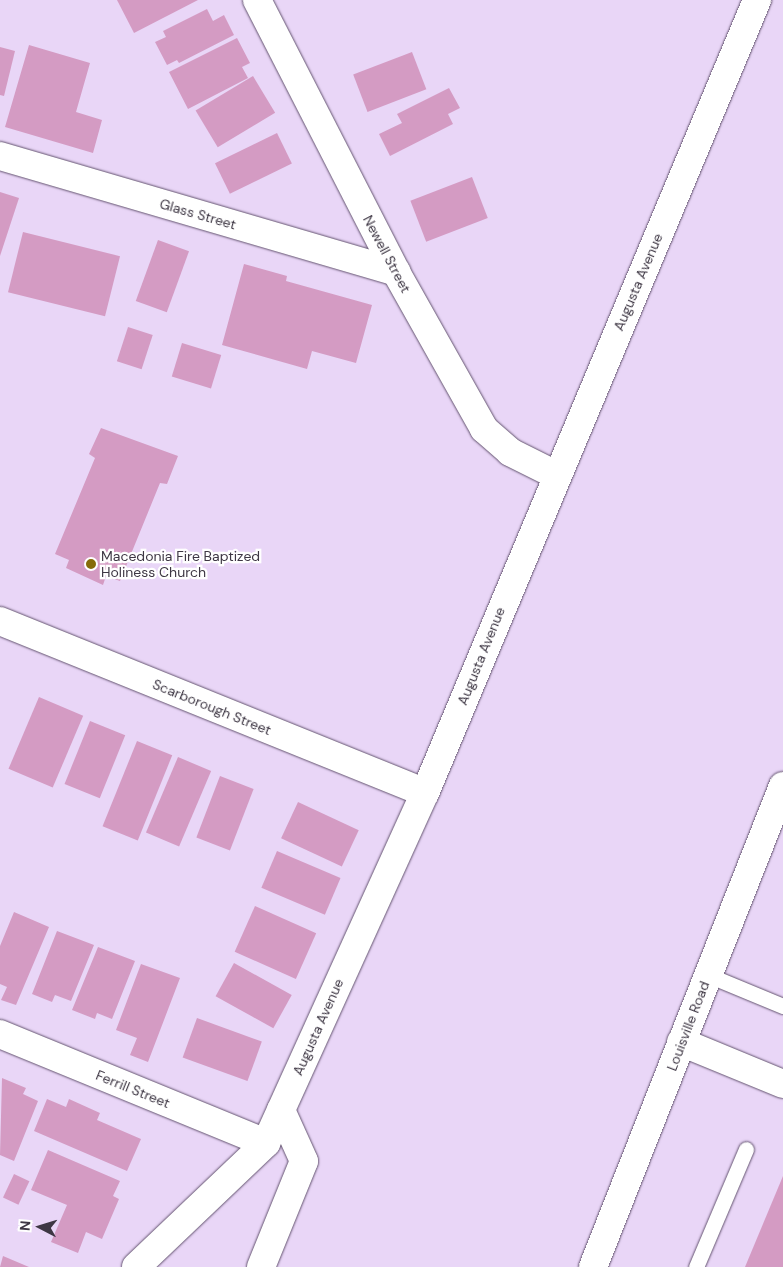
<!DOCTYPE html>
<html>
<head>
<meta charset="utf-8">
<style>
	body { margin:0 }
	#map { position:relative; width:783px; height:1267px; overflow:hidden; background:#e9d6f7; font-family:"DM Sans",sans-serif }
	div>[style] { position:absolute }
	.building>* { inset:0; background:#d49bc3; transform-origin:0 0 }
	.roads { filter:drop-shadow(0 0 1px #645470) drop-shadow(0 0 1px #645470) }
	.lane>* { height:15px; margin:-7.5px; padding:0 7.5px; transform-origin:7.5px; border-radius:7.5px; background:#fff }
	.street>* { height:28px; margin:-14px; padding:0 14px; transform-origin:14px; border-radius:14px; background:#fff }
	.secondary>* { height:28px; margin:-14px; padding:0 14px; transform-origin:14px; border-radius:14px; background:#fff }
	.dots>* { width:14px; height:14px; translate:-50% -50%; box-sizing:border-box; border:2px solid #fff; border-radius:50% }
	span { translate:-50% -50%; white-space:nowrap; text-align:center; line-height:1.15; -webkit-text-stroke:4.5px #fff; paint-order:stroke }
	.street-label { font-size:14px; color:#3e3744 }
	.poi-label { font-size:14px; color:#3e3744 }
	.left { translate:0 -50%; text-align:left }
	.north { position:absolute; left:15px; top:1202px; width:50px; height:50px; -webkit-text-stroke:4px #fff; paint-order:stroke; rotate:275deg; font-size:14px; font-weight:700; line-height:20px; text-align:center; color:#3e3744 }
	.north::after { content:''; display:block; margin:auto; width:18px; height:22px; background:#3e3744; clip-path:polygon(50% 0,100% 100%,50% 72%,0 100%) }
</style>
</head>
<body>
<div id="map">
	<div class="building">
		<i style="clip-path:polygon(117px 0,198px 0,134px 33px)"></i>
		<i style="clip-path:polygon(207px 9px,213px 21px,224px 15px,234px 35px,179px 63px,177px 60px,167px 65px,155px 42px,166px 37px,163px 31px)"></i>
		<i style="clip-path:polygon(237px 38px,250px 63px,242px 67px,248px 78px,188px 109px,169px 72px)"></i>
		<i style="clip-path:polygon(29px 45px,90px 63px,76px 112px,102px 120px,93px 153px,5px 127px)"></i>
		<i style="clip-path:polygon(0 47px,15px 51px,4px 96px,0 95px)"></i>
		<i style="left:412px;top:52px;width:40px;height:63px;rotate:69deg"></i>
		<i style="left:253px;top:76px;width:43px;height:67px;rotate:59deg"></i>
		<i style="clip-path:polygon(449px 88px,460px 108px,448px 114px,453px 124px,390px 156px,379px 134px,402px 123px,397px 114px)"></i>
		<i style="left:277px;top:133px;width:34px;height:69px;rotate:64deg"></i>
		<i style="left:472px;top:177px;width:44px;height:66px;rotate:69deg"></i>
		<i style="clip-path:polygon(0 192px,19px 198px,0 256px)"></i>
		<i style="left:23px;top:232px;width:100px;height:62px;rotate:14deg"></i>
		<i style="left:158px;top:240px;width:33px;height:65px;rotate:20deg"></i>
		<i style="clip-path:polygon(244px 264px,287px 276px,286px 281px,372px 305px,356px 363px,312px 351px,307px 369px,222px 345px)"></i>
		<i style="left:128px;top:327px;width:26px;height:36px;rotate:18deg"></i>
		<i style="left:182px;top:343px;width:41px;height:35px;rotate:17deg"></i>
		<i style="clip-path:polygon(101px 428px,178px 456px,167px 484px,160px 483px,120px 581px,106px 576px,103px 585px,66px 568px,69px 560px,55px 554px,95px 458px,89px 454px)"></i>
		<i style="left:39px;top:697px;width:48px;height:78px;rotate:23deg"></i>
		<i style="left:90px;top:721px;width:38px;height:68px;rotate:22deg"></i>
		<i style="left:137px;top:741px;width:38px;height:92px;rotate:22deg"></i>
		<i style="left:178px;top:757px;width:36px;height:82px;rotate:23deg"></i>
		<i style="left:220px;top:776px;width:36px;height:66px;rotate:21deg"></i>
		<i style="left:298px;top:802px;width:67px;height:40px;rotate:25deg"></i>
		<i style="left:277px;top:851px;width:69px;height:40px;rotate:23deg"></i>
		<i style="left:255px;top:906px;width:67px;height:50px;rotate:24deg"></i>
		<i style="clip-path:polygon(14px 912px,49px 927px,16px 1005px,1px 1000px,7px 987px,0 984px,0 946px)"></i>
		<i style="clip-path:polygon(57px 931px,94px 945px,71px 1001px,55px 995px,52px 1002px,32px 994px)"></i>
		<i style="clip-path:polygon(98px 947px,135px 961px,112px 1019px,97px 1013px,95px 1019px,72px 1010px)"></i>
		<i style="left:234px;top:963px;width:66px;height:38px;rotate:29deg"></i>
		<i style="clip-path:polygon(141px 964px,180px 978px,148px 1062px,130px 1055px,137px 1038px,116px 1030px)"></i>
		<i style="left:197px;top:1018px;width:69px;height:42px;rotate:20deg"></i>
		<i style="clip-path:polygon(2px 1078px,26px 1088px,23px 1094px,38px 1101px,14px 1161px,0 1155px)"></i>
		<i style="clip-path:polygon(47px 1099px,66px 1107px,69px 1099px,100px 1113px,97px 1120px,141px 1139px,127px 1171px,34px 1131px)"></i>
		<i style="clip-path:polygon(48px 1150px,120px 1181px,113px 1196px,119px 1199px,102px 1239px,86px 1232px,78px 1253px,51px 1242px,67px 1205px,31px 1190px)"></i>
		<i style="left:14px;top:1174px;width:17px;height:26px;rotate:25deg"></i>
		<i style="clip-path:polygon(783px 1176px,783px 1267px,745px 1267px)"></i>
		<i style="clip-path:polygon(3px 1256px,29px 1267px,0 1267px)"></i>
	</div>
	<div class="roads">
		<div class="lane">
			<i style="left:708px;top:975px;width:81px;rotate:22.5deg"></i>
			<i style="left:696px;top:1267px;width:128px;rotate:-67deg"></i>
		</div>
		<div class="street">
			<i style="left:257px;top:0;width:305px;rotate:62.9deg"></i>
			<i style="left:396px;top:272px;width:180px;rotate:60.7deg"></i>
			<i style="left:484px;top:429px;width:35px;rotate:41deg"></i>
			<i style="left:510px;top:452px;width:51px;rotate:26.6deg"></i>
			<i style="left:0;top:156px;width:413px;rotate:16.3deg"></i>
			<i style="left:0;top:621px;width:458px;rotate:22deg"></i>
			<i style="left:0;top:1034px;width:287px;rotate:22.3deg"></i>
			<i style="left:681px;top:1042px;width:110px;rotate:22.4deg"></i>
			<i style="left:261px;top:1267px;width:114px;rotate:-67.9deg"></i>
			<i style="left:304px;top:1161px;width:56px;rotate:-114.3deg"></i>
		</div>
		<div class="secondary">
			<i style="left:136px;top:1267px;width:180px;rotate:-43.6deg"></i>
			<i style="left:266px;top:1143px;width:384px;rotate:-65.6deg"></i>
			<i style="left:425px;top:793px;width:860px;rotate:-67.28deg"></i>
			<i style="left:593px;top:1267px;width:517px;rotate:-68.45deg"></i>
		</div>
	</div>
	<div class="dots">
		<i style="left:91px;top:564px;background:#866b08"></i>
	</div>
	<div class="street-label">
		<span style="left:198px;top:214px;rotate:16deg">Glass Street</span>
		<span style="left:387px;top:254px;rotate:62deg">Newell Street</span>
		<span style="left:638px;top:282px;rotate:-67deg">Augusta Avenue</span>
		<span style="left:481px;top:656px;rotate:-68deg">Augusta Avenue</span>
		<span style="left:212px;top:707px;rotate:22deg">Scarborough Street</span>
		<span style="left:688px;top:1026px;rotate:-69deg">Louisville Road</span>
		<span style="left:318px;top:1027px;rotate:-66deg">Augusta Avenue</span>
		<span style="left:133px;top:1089px;rotate:22deg">Ferrill Street</span>
	</div>
	<div class="poi-label">
		<span class="left" style="left:101px;top:564px">Macedonia Fire Baptized<br>Holiness Church</span>
	</div>
	<div class="north">N</div>
</div>
</body>
</html>
